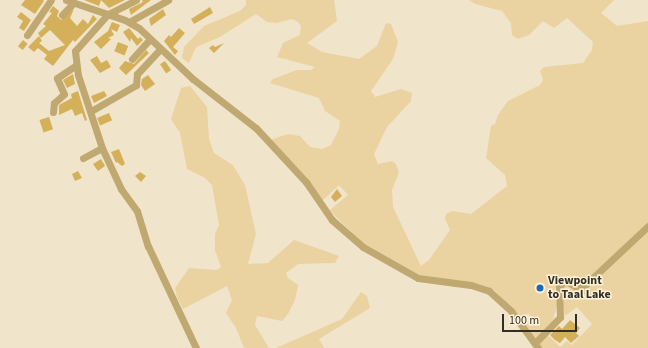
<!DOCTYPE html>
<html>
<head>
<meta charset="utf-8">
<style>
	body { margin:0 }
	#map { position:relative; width:648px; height:348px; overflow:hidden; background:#f0e4ca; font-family:"Source Sans 3",sans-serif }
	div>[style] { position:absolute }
	.green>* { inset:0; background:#ead3a1 }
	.building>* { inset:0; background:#d4b05a; transform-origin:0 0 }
	.minor>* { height:7px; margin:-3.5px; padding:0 3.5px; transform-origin:3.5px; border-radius:3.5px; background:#c0a871 }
	.dots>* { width:11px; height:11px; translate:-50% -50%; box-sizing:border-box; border:2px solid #fdf1d7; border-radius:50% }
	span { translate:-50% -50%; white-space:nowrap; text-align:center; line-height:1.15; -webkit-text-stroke:3px #fdf1d7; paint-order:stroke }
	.poi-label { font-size:12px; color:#322e24; font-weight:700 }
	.left { translate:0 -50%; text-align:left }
	.scale { position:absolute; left:502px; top:314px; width:75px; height:18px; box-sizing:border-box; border:2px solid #322e24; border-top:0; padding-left:5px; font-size:12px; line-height:14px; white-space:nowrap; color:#322e24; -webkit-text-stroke:3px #fdf1d7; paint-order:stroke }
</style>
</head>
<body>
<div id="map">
	<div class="green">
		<i style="clip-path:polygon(246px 0,334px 0,337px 21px,307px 43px,322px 52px,359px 59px,377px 46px,386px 23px,391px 24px,398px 42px,393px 59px,371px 91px,375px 97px,401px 89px,412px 93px,411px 101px,387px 127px,374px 154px,378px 164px,392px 161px,396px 164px,399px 172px,392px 190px,393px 207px,421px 266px,429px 260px,450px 230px,445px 219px,446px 214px,452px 211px,471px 214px,507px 186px,505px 175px,486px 158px,491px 126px,495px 124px,498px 115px,508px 101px,540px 85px,543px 80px,540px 71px,544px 67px,583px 63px,592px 50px,593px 42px,567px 18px,554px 28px,543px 21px,529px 35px,518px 39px,512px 35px,511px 23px,502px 11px,475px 4px,469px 0,614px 0,601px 13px,617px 26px,648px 21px,648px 224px,586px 282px,560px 281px,555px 289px,557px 306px,553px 320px,535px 340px,525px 326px,532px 320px,528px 313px,520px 319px,494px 290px,478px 284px,417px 275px,368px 248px,337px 218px,330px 210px,348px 195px,339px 185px,322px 201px,270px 140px,288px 134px,300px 136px,310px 147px,322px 149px,331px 145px,339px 129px,340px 121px,325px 111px,319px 98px,270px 83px,273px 79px,297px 70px,311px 70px,315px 67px,277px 57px,283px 43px,300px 35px,301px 26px,298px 22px,292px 19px,276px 23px,267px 22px,256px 14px,220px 37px,196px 47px,189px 63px,182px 58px,184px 47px,204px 26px,240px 11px,246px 5px)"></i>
		<i style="clip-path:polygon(190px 86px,207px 107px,209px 139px,214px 153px,233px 165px,245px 185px,256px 234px,248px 264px,268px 263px,294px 240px,339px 256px,335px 263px,298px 264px,286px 273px,288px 278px,298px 285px,295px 300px,288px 314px,282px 321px,257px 316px,255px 325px,269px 348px,244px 348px,236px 328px,226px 313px,232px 300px,227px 286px,183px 309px,177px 297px,175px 288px,189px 268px,217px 270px,221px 267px,215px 250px,215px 234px,219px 225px,212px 185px,205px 178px,187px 169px,180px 133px,171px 119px,181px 88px)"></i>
		<i style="clip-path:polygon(648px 228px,648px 348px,541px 348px,539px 342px,548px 335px,560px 347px,567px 341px,572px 345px,592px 324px,577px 307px,565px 316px,560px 290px,566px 284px,578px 290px,584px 289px)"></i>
		<i style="clip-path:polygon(361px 292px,367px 296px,370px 308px,319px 339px,324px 348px,276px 348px,342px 319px)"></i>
	</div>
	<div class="building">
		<i style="clip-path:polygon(25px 0,43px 0,44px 1px,35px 14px,21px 5px)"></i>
		<i style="clip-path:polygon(84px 0,101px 0,99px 6px)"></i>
		<i style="clip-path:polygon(101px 0,125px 0,109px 8px)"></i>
		<i style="clip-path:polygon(142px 0,151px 0,131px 15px,129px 9px,143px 2px)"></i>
		<i style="clip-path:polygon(53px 6px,59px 11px,57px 16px,61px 20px,74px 9px,70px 18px,77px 26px,83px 19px,88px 24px,93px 15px,97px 19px,75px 42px,73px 40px,53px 66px,44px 59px,47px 55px,38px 48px,34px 52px,28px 47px,39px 36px,42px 41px,39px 43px,49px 51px,65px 45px,50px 30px,41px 38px,38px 33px,46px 26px,43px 24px,52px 13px,49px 12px)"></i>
		<i style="clip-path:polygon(210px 7px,213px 13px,194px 24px,191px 19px)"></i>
		<i style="clip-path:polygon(163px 9px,166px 15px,151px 26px,149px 19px)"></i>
		<i style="clip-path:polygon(21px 12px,31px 20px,24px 31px,19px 28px,23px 21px,17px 17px)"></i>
		<i style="clip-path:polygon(112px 22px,120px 25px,117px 32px,111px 29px,114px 35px,108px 38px,111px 39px,101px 49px,94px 42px,108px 31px)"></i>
		<i style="clip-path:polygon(129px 28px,138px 39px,140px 37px,143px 40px,137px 46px,131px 38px,130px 42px,123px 32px)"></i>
		<i style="clip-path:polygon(179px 28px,185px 33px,173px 47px,178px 51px,175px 55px,164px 41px,169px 35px,171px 37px)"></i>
		<i style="left:23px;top:40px;width:6px;height:8px;rotate:39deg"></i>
		<i style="left:118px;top:42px;width:11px;height:10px;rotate:22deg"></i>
		<i style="clip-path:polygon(224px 43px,214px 53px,209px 48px,213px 45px,215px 47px)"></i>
		<i style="clip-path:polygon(146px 50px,149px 53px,126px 75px,119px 68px,125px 61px,134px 64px)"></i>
		<i style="clip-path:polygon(97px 56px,101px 63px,107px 60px,111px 67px,100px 73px,90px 60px)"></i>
		<i style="left:165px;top:61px;width:11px;height:6px;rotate:56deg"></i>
		<i style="clip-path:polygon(73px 74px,75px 84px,67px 88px,63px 80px)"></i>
		<i style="clip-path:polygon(148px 75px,155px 84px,145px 91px,141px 85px,142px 79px)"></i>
		<i style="clip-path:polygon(78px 91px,87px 120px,85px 121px,82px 113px,75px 116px,72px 109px,59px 115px,59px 105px,72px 98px,71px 94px)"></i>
		<i style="clip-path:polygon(104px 91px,107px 96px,94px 103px,91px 96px)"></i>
		<i style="left:109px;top:113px;width:8px;height:13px;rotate:67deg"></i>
		<i style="left:49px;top:117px;width:13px;height:10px;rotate:72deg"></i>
		<i style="clip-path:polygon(119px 149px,125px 164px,122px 166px,117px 162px,116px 163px,111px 152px)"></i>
		<i style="clip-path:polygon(101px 159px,105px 166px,98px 171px,93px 164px)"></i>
		<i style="clip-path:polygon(78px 171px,82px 178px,75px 181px,72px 174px)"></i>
		<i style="clip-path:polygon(140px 172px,146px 176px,141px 182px,135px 176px)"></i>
		<i style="clip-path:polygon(337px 189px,342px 196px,335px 202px,331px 197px)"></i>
		<i style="clip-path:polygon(570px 320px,580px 328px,576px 333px,579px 336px,571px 343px,565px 337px,560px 343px,555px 340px,550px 335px,559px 326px,562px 329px)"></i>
	</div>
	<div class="minor">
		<i style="left:66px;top:0;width:62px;rotate:18.7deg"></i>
		<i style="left:125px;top:20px;width:16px;rotate:30deg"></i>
		<i style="left:139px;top:28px;width:74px;rotate:43.4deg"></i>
		<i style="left:193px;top:79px;width:80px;rotate:37.9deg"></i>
		<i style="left:256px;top:128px;width:74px;rotate:47.2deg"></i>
		<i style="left:306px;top:182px;width:46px;rotate:55.6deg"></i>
		<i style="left:332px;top:220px;width:41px;rotate:41.1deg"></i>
		<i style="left:363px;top:247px;width:63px;rotate:29.4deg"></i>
		<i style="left:418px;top:278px;width:53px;rotate:7.5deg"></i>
		<i style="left:471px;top:285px;width:19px;rotate:18deg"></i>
		<i style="left:489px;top:291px;width:30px;rotate:42deg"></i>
		<i style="left:511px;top:311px;width:46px;rotate:53.9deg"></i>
		<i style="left:136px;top:0;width:33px;rotate:153deg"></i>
		<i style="left:107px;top:15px;width:48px;rotate:131.6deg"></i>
		<i style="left:75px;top:51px;width:24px;rotate:83deg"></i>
		<i style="left:78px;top:75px;width:77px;rotate:71.8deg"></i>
		<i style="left:102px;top:148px;width:45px;rotate:65.1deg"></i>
		<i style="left:121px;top:189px;width:27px;rotate:54deg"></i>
		<i style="left:137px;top:211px;width:37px;rotate:73deg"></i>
		<i style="left:148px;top:246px;width:113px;rotate:64.8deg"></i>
		<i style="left:62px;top:15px;width:16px;rotate:-47deg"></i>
		<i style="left:129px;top:22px;width:45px;rotate:-29.4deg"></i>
		<i style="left:27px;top:35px;width:42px;rotate:-55.6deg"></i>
		<i style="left:132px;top:59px;width:27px;rotate:-48deg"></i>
		<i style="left:91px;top:111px;width:52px;rotate:-30deg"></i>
		<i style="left:136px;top:85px;width:11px;rotate:-85deg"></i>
		<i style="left:137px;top:74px;width:34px;rotate:-47deg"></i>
		<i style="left:53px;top:112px;width:9px;rotate:-84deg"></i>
		<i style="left:54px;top:103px;width:13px;rotate:-42deg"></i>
		<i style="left:64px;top:94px;width:17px;rotate:-114deg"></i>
		<i style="left:57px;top:78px;width:23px;rotate:-34deg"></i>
		<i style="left:83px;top:158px;width:21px;rotate:-28deg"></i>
		<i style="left:535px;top:343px;width:36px;rotate:-46deg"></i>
		<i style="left:560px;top:317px;width:31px;rotate:-92deg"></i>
		<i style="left:559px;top:286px;width:9px;rotate:-36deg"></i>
		<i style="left:566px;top:281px;width:10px;rotate:29deg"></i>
		<i style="left:575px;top:286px;width:10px;rotate:-6deg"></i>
		<i style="left:585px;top:285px;width:86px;rotate:-43.1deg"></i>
	</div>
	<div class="dots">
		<i style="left:540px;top:288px;background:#186bb9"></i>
	</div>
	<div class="poi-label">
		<span class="left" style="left:548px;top:288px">Viewpoint<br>to Taal Lake</span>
	</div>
	<div class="scale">100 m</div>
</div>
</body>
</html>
